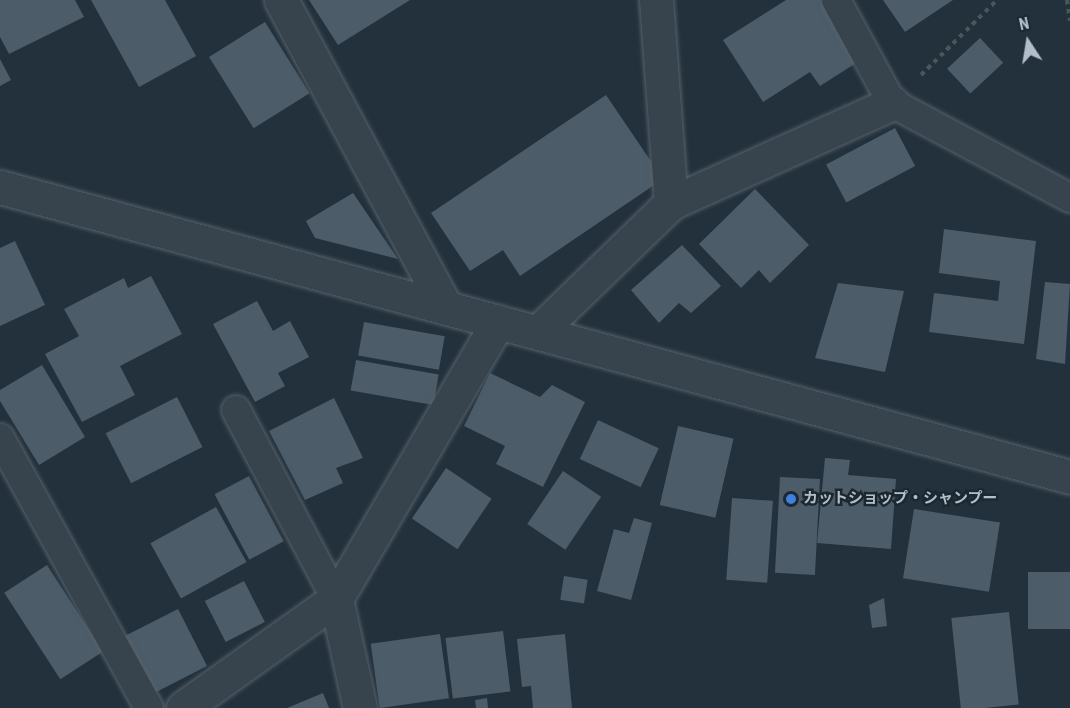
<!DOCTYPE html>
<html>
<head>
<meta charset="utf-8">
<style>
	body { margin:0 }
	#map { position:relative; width:1070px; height:708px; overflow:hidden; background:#23313d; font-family:"Roboto Condensed","Noto Sans JP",sans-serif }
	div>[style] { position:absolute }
	.building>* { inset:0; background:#4c5c68; transform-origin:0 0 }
	.path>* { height:4px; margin-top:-2px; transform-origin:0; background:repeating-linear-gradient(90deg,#435a59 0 4.5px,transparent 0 9px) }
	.roads { filter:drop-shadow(0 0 2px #55616a) drop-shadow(0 0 2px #55616a) }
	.service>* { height:28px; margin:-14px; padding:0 14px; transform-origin:14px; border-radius:14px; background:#37434d }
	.minor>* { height:33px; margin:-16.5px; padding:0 16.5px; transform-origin:16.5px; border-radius:16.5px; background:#37434d }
	.tertiary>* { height:33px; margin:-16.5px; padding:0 16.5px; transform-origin:16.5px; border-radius:16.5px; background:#37434d }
	.dots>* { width:16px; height:16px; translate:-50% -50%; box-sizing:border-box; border:3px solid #1c2831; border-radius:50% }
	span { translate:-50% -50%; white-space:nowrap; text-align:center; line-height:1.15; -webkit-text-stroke:5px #1c2831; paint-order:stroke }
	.poi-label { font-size:15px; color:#b2bec8; font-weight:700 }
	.left { translate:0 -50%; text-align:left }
	.north { position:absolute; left:998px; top:12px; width:60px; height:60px; -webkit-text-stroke:4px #1c2831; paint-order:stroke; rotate:348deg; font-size:16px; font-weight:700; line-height:24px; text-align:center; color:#b2bec8 }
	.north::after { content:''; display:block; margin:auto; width:21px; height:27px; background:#b2bec8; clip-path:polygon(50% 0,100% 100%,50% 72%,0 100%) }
</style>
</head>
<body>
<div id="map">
	<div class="building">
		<i style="clip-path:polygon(0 0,75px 0,84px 17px,9px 54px,0 37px)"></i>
		<i style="clip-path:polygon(91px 0,165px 0,196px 56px,139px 87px)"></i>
		<i style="clip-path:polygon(309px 0,410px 0,338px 45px)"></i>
		<i style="clip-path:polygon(786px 0,827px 0,864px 58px,820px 86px,810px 72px,763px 102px,723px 40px)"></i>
		<i style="clip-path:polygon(883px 0,953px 0,905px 32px)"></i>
		<i style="left:265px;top:22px;width:84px;height:66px;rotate:58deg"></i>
		<i style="left:980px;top:38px;width:34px;height:45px;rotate:47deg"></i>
		<i style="clip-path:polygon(0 59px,11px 80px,0 86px)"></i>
		<i style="clip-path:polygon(606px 95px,663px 179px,520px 276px,503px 250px,470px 271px,431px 213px)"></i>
		<i style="left:895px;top:128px;width:43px;height:78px;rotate:62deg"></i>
		<i style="clip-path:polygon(755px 189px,809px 245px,770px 283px,759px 270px,741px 288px,699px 244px)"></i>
		<i style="clip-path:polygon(353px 193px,398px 259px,315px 238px,306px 221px)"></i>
		<i style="clip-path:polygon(944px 229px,1036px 241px,1024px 344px,929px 332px,934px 293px,998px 301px,1000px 281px,939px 273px)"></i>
		<i style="clip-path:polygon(15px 241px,45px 305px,0 326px,0 248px)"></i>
		<i style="clip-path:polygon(682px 245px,721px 286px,691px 313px,679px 303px,659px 323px,631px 290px)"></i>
		<i style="clip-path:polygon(151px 276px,182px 334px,120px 366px,135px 395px,82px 422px,45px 354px,79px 336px,64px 309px,124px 278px,128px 288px)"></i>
		<i style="clip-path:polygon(1045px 282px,1070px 284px,1065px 364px,1036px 359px)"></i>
		<i style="clip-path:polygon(838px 283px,904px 291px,885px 372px,815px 358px)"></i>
		<i style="clip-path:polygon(257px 301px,273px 331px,290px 321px,309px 357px,278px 373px,285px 386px,255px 402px,213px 324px)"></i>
		<i style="left:364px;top:322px;width:82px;height:34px;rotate:10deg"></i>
		<i style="left:356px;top:360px;width:84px;height:31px;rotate:10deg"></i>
		<i style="clip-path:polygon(42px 365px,85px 437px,39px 465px,0 401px,0 390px)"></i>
		<i style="clip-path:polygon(490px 373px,540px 397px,552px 385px,585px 402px,543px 487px,496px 464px,505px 446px,464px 426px)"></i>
		<i style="left:177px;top:397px;width:56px;height:80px;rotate:63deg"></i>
		<i style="clip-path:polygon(334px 398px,363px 458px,336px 468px,343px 483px,305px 500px,269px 431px)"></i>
		<i style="left:598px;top:420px;width:67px;height:43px;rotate:25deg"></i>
		<i style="left:678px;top:426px;width:57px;height:81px;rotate:13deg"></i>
		<i style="clip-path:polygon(825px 458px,850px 460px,848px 475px,896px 479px,891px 549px,817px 543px)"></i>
		<i style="left:446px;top:468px;width:55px;height:61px;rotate:34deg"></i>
		<i style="left:563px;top:471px;width:46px;height:64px;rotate:34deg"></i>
		<i style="left:249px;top:476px;width:74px;height:39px;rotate:62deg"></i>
		<i style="left:780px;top:477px;width:40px;height:96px;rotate:3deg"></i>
		<i style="left:732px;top:498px;width:41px;height:82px;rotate:4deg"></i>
		<i style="left:216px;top:507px;width:63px;height:75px;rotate:61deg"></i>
		<i style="left:914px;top:509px;width:87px;height:70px;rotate:9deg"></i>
		<i style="clip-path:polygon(634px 518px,652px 523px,631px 600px,597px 591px,614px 529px,629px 533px)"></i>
		<i style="left:47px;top:565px;width:103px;height:51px;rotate:57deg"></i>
		<i style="left:1028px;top:572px;width:42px;height:57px"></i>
		<i style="left:564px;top:576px;width:24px;height:24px;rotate:9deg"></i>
		<i style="left:244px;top:581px;width:46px;height:44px;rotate:63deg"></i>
		<i style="clip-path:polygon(884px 598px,887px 626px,872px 628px,869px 605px)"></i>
		<i style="left:178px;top:609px;width:64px;height:68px;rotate:63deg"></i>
		<i style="left:1009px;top:612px;width:93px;height:58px;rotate:84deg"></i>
		<i style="left:503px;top:631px;width:61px;height:58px;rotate:83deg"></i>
		<i style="left:440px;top:634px;width:65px;height:70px;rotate:82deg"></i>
		<i style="clip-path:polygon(565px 634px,572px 708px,533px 708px,531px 686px,522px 687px,517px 639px)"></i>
		<i style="clip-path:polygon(323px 693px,329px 708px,287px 708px)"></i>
		<i style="clip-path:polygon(487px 698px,488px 708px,476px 708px,475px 700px)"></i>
	</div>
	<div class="path">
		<i style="left:1067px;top:0;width:21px;rotate:82deg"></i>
		<i style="left:921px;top:75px;width:107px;rotate:-44.6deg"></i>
	</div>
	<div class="roads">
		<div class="service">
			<i style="left:836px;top:0;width:117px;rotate:61.5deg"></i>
			<i style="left:892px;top:103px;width:202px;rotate:28.1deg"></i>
			<i style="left:236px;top:410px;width:214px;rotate:62.1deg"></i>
			<i style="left:0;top:438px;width:308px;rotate:61.1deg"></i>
		</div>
		<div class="minor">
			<i style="left:281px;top:0;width:347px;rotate:61.8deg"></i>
			<i style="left:656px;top:0;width:204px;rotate:85.8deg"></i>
			<i style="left:539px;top:331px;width:184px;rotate:-44.1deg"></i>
			<i style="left:671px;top:203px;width:243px;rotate:-24.3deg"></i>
			<i style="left:336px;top:599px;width:112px;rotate:77.6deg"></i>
			<i style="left:183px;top:708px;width:188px;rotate:-35.5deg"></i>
			<i style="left:336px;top:599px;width:321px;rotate:-59.7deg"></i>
		</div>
		<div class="tertiary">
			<i style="left:0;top:187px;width:1109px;rotate:15.16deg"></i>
		</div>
	</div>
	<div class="dots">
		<i style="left:791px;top:499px;background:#3f7fe0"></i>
	</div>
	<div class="poi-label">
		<span class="left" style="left:803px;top:499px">カットショップ・シャンプー</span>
	</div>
	<div class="north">N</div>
</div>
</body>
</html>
